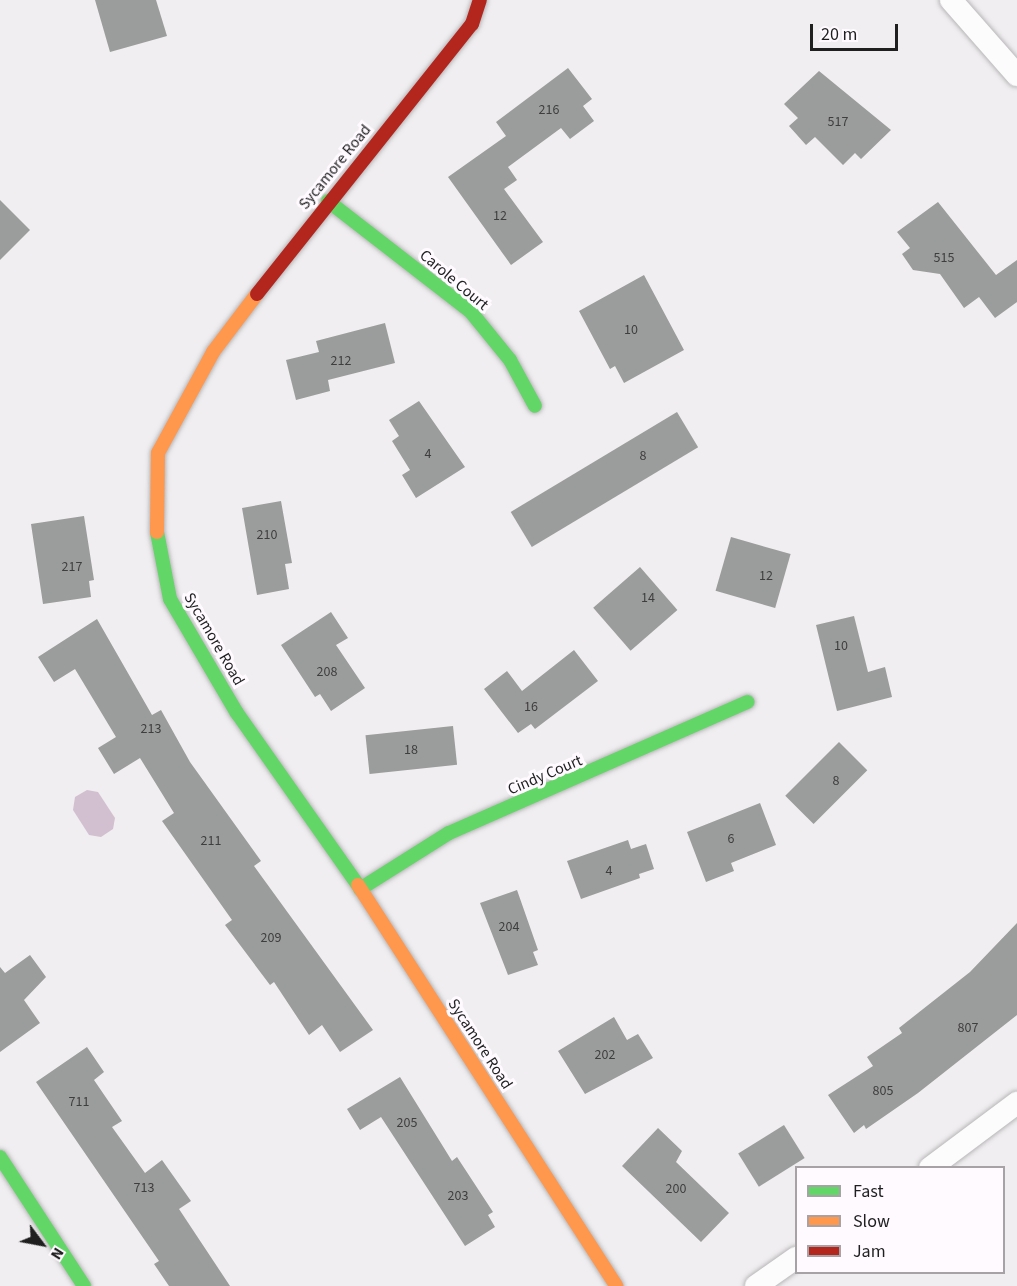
<!DOCTYPE html>
<html>
<head>
<meta charset="utf-8">
<style>
	body { margin:0 }
	#map { position:relative; width:1017px; height:1286px; overflow:hidden; background:#f0eef0; font-family:"Source Sans 3",sans-serif }
	div>[style] { position:absolute }
	.water>* { inset:0; background:#d2c0d0 }
	.building>* { inset:0; background:#9b9c9c; transform-origin:0 0 }
	.roads { filter:drop-shadow(0 0 2px #b8b6b8) drop-shadow(0 0 2px #b8b6b8) }
	.street>* { height:22px; margin:-11px; padding:0 11px; transform-origin:11px; border-radius:11px; background:#fdfcfd }
	.fast>* { height:14px; margin:-7px; padding:0 7px; transform-origin:7px; border-radius:7px; background:#63d668 }
	.slow>* { height:14px; margin:-7px; padding:0 7px; transform-origin:7px; border-radius:7px; background:#ff974d }
	.jam>* { height:14px; margin:-7px; padding:0 7px; transform-origin:7px; border-radius:7px; background:#b3261e }
	span { translate:-50% -50%; white-space:nowrap; text-align:center; line-height:1.15; -webkit-text-stroke:6px #fffaff; paint-order:stroke }
	.number-label { font-size:14px; color:#3f3e3f }
	.number-label span { -webkit-text-stroke-width:0 }
	.street-label { font-size:16px; color:#201f20 }
	.legend { position:absolute; left:795px; top:1166px; width:210px; height:108px; box-sizing:border-box; background:#fffaff; border:2px solid #a6a2a6; margin:0; padding:8px 10px; list-style:none; font-size:18px; color:#201f20 }
	.legend li { display:flex; align-items:center; gap:12px; height:30px }
	.legend b { width:30px; border:2px solid #a6a2a6 }
	.north { position:absolute; left:12px; top:1214px; width:60px; height:60px; -webkit-text-stroke:4px #fffaff; paint-order:stroke; rotate:122deg; font-size:16px; font-weight:700; line-height:24px; text-align:center; color:#201f20 }
	.north::after { content:''; display:block; margin:auto; width:21px; height:27px; background:#201f20; clip-path:polygon(50% 0,100% 100%,50% 72%,0 100%) }
	.scale { position:absolute; left:810px; top:24px; width:88px; height:27px; box-sizing:border-box; border:3px solid #201f20; border-top:0; padding-left:8px; font-size:18px; line-height:21px; white-space:nowrap; color:#201f20; -webkit-text-stroke:4px #fffaff; paint-order:stroke }
</style>
</head>
<body>
<div id="map">
	<div class="water">
		<i style="clip-path:polygon(87px 790px,98px 792px,115px 818px,113px 829px,101px 837px,89px 835px,73px 810px,75px 797px)"></i>
	</div>
	<div class="building">
		<i style="clip-path:polygon(95px 0,156px 0,167px 36px,110px 52px)"></i>
		<i style="clip-path:polygon(568px 68px,592px 99px,583px 106px,594px 121px,570px 139px,561px 128px,508px 167px,517px 180px,504px 189px,543px 242px,511px 265px,448px 177px,506px 136px,496px 122px)"></i>
		<i style="clip-path:polygon(819px 71px,891px 130px,861px 159px,855px 153px,843px 165px,815px 137px,806px 145px,789px 126px,798px 118px,784px 104px)"></i>
		<i style="clip-path:polygon(0 200px,30px 230px,0 260px)"></i>
		<i style="clip-path:polygon(938px 202px,996px 275px,1017px 260px,1017px 302px,995px 318px,979px 297px,964px 308px,940px 274px,913px 270px,902px 254px,910px 248px,897px 232px)"></i>
		<i style="clip-path:polygon(644px 275px,684px 350px,624px 383px,615px 366px,610px 369px,579px 311px)"></i>
		<i style="clip-path:polygon(385px 323px,395px 363px,328px 380px,330px 391px,296px 400px,286px 360px,319px 352px,316px 341px)"></i>
		<i style="clip-path:polygon(419px 401px,465px 467px,416px 498px,402px 475px,410px 470px,392px 441px,399px 436px,389px 420px)"></i>
		<i style="left:677px;top:412px;width:41px;height:194px;rotate:59deg"></i>
		<i style="clip-path:polygon(281px 501px,292px 563px,285px 564px,289px 589px,257px 595px,242px 508px)"></i>
		<i style="clip-path:polygon(84px 516px,94px 580px,89px 581px,91px 597px,43px 604px,31px 524px)"></i>
		<i style="left:731px;top:537px;width:62px;height:56px;rotate:16deg"></i>
		<i style="left:640px;top:567px;width:57px;height:62px;rotate:49deg"></i>
		<i style="clip-path:polygon(331px 612px,348px 638px,336px 645px,365px 688px,331px 711px,320px 694px,315px 697px,281px 645px)"></i>
		<i style="clip-path:polygon(854px 616px,868px 672px,885px 667px,892px 697px,837px 711px,816px 625px)"></i>
		<i style="clip-path:polygon(97px 619px,152px 715px,161px 710px,190px 762px,261px 861px,254px 866px,373px 1030px,340px 1052px,322px 1025px,309px 1035px,274px 982px,270px 985px,225px 925px,232px 920px,162px 821px,174px 813px,140px 758px,114px 774px,98px 748px,116px 737px,75px 669px,54px 682px,38px 657px)"></i>
		<i style="clip-path:polygon(574px 650px,598px 681px,535px 729px,531px 724px,518px 733px,484px 689px,507px 671px,522px 691px)"></i>
		<i style="left:453px;top:726px;width:39px;height:88px;rotate:84deg"></i>
		<i style="left:839px;top:742px;width:40px;height:76px;rotate:45deg"></i>
		<i style="clip-path:polygon(760px 803px,776px 845px,731px 863px,734px 871px,706px 882px,687px 832px)"></i>
		<i style="clip-path:polygon(628px 840px,631px 849px,646px 844px,654px 869px,639px 874px,640px 878px,581px 899px,567px 861px)"></i>
		<i style="clip-path:polygon(517px 890px,538px 950px,533px 952px,538px 965px,508px 975px,480px 903px)"></i>
		<i style="clip-path:polygon(1017px 923px,1017px 1015px,918px 1093px,866px 1129px,864px 1125px,854px 1133px,828px 1095px,873px 1066px,867px 1057px,902px 1033px,899px 1028px,970px 972px)"></i>
		<i style="clip-path:polygon(30px 955px,46px 977px,24px 1000px,40px 1023px,0 1052px,0 967px,5px 973px)"></i>
		<i style="clip-path:polygon(614px 1017px,627px 1040px,638px 1034px,653px 1058px,585px 1094px,558px 1051px)"></i>
		<i style="clip-path:polygon(87px 1047px,104px 1072px,94px 1080px,122px 1121px,112px 1127px,145px 1173px,162px 1160px,191px 1201px,179px 1209px,230px 1286px,169px 1286px,154px 1264px,159px 1261px,36px 1082px)"></i>
		<i style="clip-path:polygon(400px 1077px,452px 1161px,457px 1157px,493px 1212px,488px 1215px,495px 1227px,465px 1246px,381px 1117px,360px 1130px,347px 1109px)"></i>
		<i style="left:784px;top:1125px;width:39px;height:54px;rotate:58deg"></i>
		<i style="clip-path:polygon(658px 1128px,682px 1151px,676px 1162px,729px 1213px,701px 1242px,622px 1166px)"></i>
	</div>
	<div class="roads">
		<div class="street">
			<i style="left:951px;top:0;width:100px;rotate:48.7deg"></i>
			<i style="left:930px;top:1168px;width:109px;rotate:-36.8deg"></i>
			<i style="left:756px;top:1286px;width:49px;rotate:-35deg"></i>
		</div>
		<div class="fast">
			<i style="left:328px;top:201px;width:181px;rotate:37.8deg"></i>
			<i style="left:471px;top:312px;width:62px;rotate:50.9deg"></i>
			<i style="left:510px;top:360px;width:52px;rotate:61.5deg"></i>
			<i style="left:157px;top:532px;width:68px;rotate:79deg"></i>
			<i style="left:170px;top:599px;width:132px;rotate:59.6deg"></i>
			<i style="left:237px;top:713px;width:210px;rotate:54.9deg"></i>
			<i style="left:360px;top:889px;width:105px;rotate:-32.2deg"></i>
			<i style="left:449px;top:833px;width:326px;rotate:-23.7deg"></i>
			<i style="left:0;top:1157px;width:154px;rotate:56.9deg"></i>
		</div>
		<div class="slow">
			<i style="left:157px;top:532px;width:79px;rotate:-89.3deg"></i>
			<i style="left:158px;top:453px;width:115px;rotate:-61.4deg"></i>
			<i style="left:213px;top:352px;width:73px;rotate:-52.8deg"></i>
			<i style="left:358px;top:885px;width:477px;rotate:57.2deg"></i>
		</div>
		<div class="jam">
			<i style="left:257px;top:294px;width:345px;rotate:-51.5deg"></i>
			<i style="left:472px;top:24px;width:25px;rotate:-72deg"></i>
		</div>
	</div>
	<div class="number-label">
		<span style="left:549px;top:110px">216</span>
		<span style="left:838px;top:122px">517</span>
		<span style="left:500px;top:216px">12</span>
		<span style="left:944px;top:258px">515</span>
		<span style="left:631px;top:330px">10</span>
		<span style="left:341px;top:361px">212</span>
		<span style="left:428px;top:454px">4</span>
		<span style="left:643px;top:456px">8</span>
		<span style="left:267px;top:535px">210</span>
		<span style="left:72px;top:567px">217</span>
		<span style="left:766px;top:576px">12</span>
		<span style="left:648px;top:598px">14</span>
		<span style="left:841px;top:646px">10</span>
		<span style="left:327px;top:672px">208</span>
		<span style="left:531px;top:707px">16</span>
		<span style="left:151px;top:729px">213</span>
		<span style="left:411px;top:750px">18</span>
		<span style="left:836px;top:781px">8</span>
		<span style="left:731px;top:839px">6</span>
		<span style="left:211px;top:841px">211</span>
		<span style="left:609px;top:871px">4</span>
		<span style="left:509px;top:927px">204</span>
		<span style="left:271px;top:938px">209</span>
		<span style="left:968px;top:1028px">807</span>
		<span style="left:605px;top:1055px">202</span>
		<span style="left:883px;top:1091px">805</span>
		<span style="left:79px;top:1102px">711</span>
		<span style="left:407px;top:1123px">205</span>
		<span style="left:144px;top:1188px">713</span>
		<span style="left:676px;top:1189px">200</span>
		<span style="left:458px;top:1196px">203</span>
	</div>
	<div class="street-label">
		<span style="left:335px;top:167px;rotate:-51deg">Sycamore Road</span>
		<span style="left:454px;top:280px;rotate:40deg">Carole Court</span>
		<span style="left:214px;top:639px;rotate:60deg">Sycamore Road</span>
		<span style="left:545px;top:775px;rotate:-23deg">Cindy Court</span>
		<span style="left:480px;top:1044px;rotate:57deg">Sycamore Road</span>
	</div>
	<ul class="legend">
	<li><b style="height:8px;background:#63d668"></b>Fast</li>
	<li><b style="height:8px;background:#ff974d"></b>Slow</li>
	<li><b style="height:8px;background:#b3261e"></b>Jam</li>
	</ul>
	<div class="north">N</div>
	<div class="scale">20 m</div>
</div>
</body>
</html>
